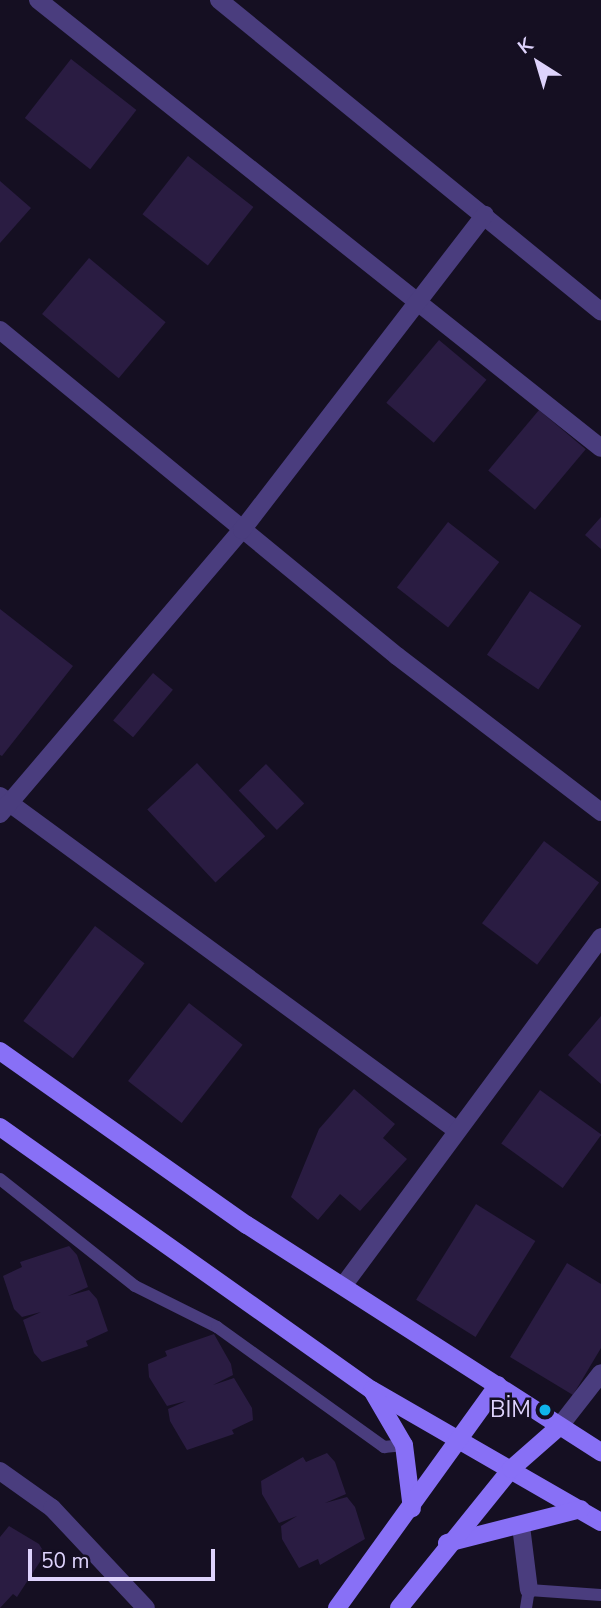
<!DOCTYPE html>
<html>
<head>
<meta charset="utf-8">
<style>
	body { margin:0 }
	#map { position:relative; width:601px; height:1608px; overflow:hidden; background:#150f22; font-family:"Nunito Sans",sans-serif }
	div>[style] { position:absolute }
	.building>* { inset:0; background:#2a1c42; transform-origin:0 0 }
	.lane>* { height:12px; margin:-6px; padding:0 6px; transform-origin:6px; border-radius:6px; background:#4a3d7e }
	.street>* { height:18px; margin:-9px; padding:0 9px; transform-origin:9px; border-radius:9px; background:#4a3d7e }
	.secondary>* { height:18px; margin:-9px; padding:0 9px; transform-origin:9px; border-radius:9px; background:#8870f6 }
	.dots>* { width:19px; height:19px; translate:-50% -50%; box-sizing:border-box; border:4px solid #150f22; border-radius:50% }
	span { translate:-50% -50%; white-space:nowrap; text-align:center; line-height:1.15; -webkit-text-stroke:5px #150f22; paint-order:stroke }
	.poi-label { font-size:23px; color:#ded3fc }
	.right { translate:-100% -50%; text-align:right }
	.north { position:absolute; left:503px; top:28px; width:70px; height:70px; -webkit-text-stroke:5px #150f22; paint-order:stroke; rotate:323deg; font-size:19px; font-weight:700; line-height:28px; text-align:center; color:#ded3fc }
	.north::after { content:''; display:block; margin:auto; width:24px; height:32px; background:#ded3fc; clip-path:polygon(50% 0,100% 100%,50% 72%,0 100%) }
	.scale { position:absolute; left:28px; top:1549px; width:187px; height:32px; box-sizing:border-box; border:4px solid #ded3fc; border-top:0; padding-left:9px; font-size:21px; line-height:24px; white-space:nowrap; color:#ded3fc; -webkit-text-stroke:5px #150f22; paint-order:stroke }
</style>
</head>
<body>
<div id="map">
	<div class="building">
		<i style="left:71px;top:59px;width:83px;height:75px;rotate:38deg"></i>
		<i style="left:188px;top:156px;width:83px;height:74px;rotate:38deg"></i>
		<i style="clip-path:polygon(0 181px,31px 208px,0 243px)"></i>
		<i style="left:89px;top:258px;width:100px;height:73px;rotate:40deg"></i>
		<i style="left:439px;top:340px;width:62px;height:82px;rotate:40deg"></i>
		<i style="left:539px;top:410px;width:61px;height:79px;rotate:40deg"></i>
		<i style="clip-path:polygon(601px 517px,601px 549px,585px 535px)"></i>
		<i style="left:448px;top:522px;width:65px;height:83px;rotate:38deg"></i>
		<i style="left:530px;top:591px;width:62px;height:77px;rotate:34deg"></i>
		<i style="clip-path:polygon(0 609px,73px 666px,2px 756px,0 755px)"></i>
		<i style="left:153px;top:673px;width:26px;height:62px;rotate:40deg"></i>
		<i style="left:197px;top:763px;width:100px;height:68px;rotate:47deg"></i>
		<i style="left:266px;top:764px;width:55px;height:38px;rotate:46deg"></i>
		<i style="left:544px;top:841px;width:69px;height:103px;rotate:37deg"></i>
		<i style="left:95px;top:926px;width:62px;height:119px;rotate:37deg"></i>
		<i style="left:189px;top:1003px;width:68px;height:99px;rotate:38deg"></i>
		<i style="clip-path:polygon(601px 1016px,601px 1084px,568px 1055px)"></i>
		<i style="clip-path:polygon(354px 1089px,395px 1124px,383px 1138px,407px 1159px,360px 1211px,340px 1194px,318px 1220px,291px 1197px,319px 1129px)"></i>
		<i style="left:540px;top:1090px;width:76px;height:66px;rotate:36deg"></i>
		<i style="left:476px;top:1204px;width:70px;height:113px;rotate:32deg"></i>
		<i style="clip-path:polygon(69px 1246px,77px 1255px,88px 1287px,68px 1296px,89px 1290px,97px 1299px,108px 1331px,86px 1341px,88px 1346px,42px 1362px,34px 1353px,23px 1320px,41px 1312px,22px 1317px,14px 1309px,3px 1276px,22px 1267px,20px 1262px)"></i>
		<i style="clip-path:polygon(567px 1263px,601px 1284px,601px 1348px,573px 1395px,510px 1357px)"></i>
		<i style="clip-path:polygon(214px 1334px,231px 1364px,233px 1375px,213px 1385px,234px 1378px,252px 1408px,253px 1420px,232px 1430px,234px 1434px,187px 1450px,170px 1421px,168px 1409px,186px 1401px,167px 1406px,149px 1377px,148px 1364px,167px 1356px,165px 1351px)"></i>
		<i style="clip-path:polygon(327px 1453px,335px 1462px,346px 1494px,325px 1503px,347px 1497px,355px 1507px,365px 1539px,320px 1565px,318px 1559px,299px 1568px,282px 1539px,281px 1526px,297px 1516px,279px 1523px,262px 1494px,261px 1481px,303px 1457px,306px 1462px)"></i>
		<i style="clip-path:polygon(9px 1526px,39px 1544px,45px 1554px,17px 1597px,13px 1594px,0 1608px,0 1537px)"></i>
	</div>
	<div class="lane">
		<i style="left:0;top:1179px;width:172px;rotate:38.4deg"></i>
		<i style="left:135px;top:1286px;width:92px;rotate:26.6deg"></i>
		<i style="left:217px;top:1327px;width:206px;rotate:35.7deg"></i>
		<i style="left:384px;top:1447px;width:20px;rotate:-6deg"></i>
		<i style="left:526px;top:1608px;width:18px;rotate:-81deg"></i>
		<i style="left:529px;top:1590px;width:72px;rotate:4deg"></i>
	</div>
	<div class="street">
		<i style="left:38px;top:0;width:719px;rotate:38.51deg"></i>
		<i style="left:219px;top:0;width:493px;rotate:39.2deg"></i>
		<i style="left:0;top:330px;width:514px;rotate:39.39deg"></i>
		<i style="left:397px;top:656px;width:257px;rotate:37.4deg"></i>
		<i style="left:0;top:796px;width:565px;rotate:36.22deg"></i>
		<i style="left:0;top:814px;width:373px;rotate:-49.6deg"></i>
		<i style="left:242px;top:530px;width:398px;rotate:-52.4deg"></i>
		<i style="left:343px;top:1286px;width:434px;rotate:-53.5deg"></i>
		<i style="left:559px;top:1427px;width:68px;rotate:-52.1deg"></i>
		<i style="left:0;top:1471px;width:64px;rotate:35.4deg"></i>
		<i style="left:52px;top:1508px;width:137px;rotate:46.8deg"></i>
		<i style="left:521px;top:1526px;width:64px;rotate:82.9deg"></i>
	</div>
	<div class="secondary">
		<i style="left:0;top:1051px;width:302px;rotate:35.2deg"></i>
		<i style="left:247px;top:1225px;width:421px;rotate:32.7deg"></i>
		<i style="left:0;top:1127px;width:456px;rotate:35.3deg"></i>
		<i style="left:372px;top:1390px;width:264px;rotate:30deg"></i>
		<i style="left:373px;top:1392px;width:61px;rotate:59.7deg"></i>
		<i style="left:404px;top:1445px;width:64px;rotate:82.9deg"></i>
		<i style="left:447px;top:1543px;width:138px;rotate:-14.2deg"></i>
		<i style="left:337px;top:1608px;width:275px;rotate:-54.2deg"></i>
		<i style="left:399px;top:1608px;width:179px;rotate:-51.1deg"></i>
		<i style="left:511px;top:1469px;width:64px;rotate:-41.2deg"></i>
	</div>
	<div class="dots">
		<i style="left:545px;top:1410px;background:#0fb4ec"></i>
	</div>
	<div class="poi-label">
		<span class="right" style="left:531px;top:1410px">BİM</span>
	</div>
	<div class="north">K</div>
	<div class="scale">50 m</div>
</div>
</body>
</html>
